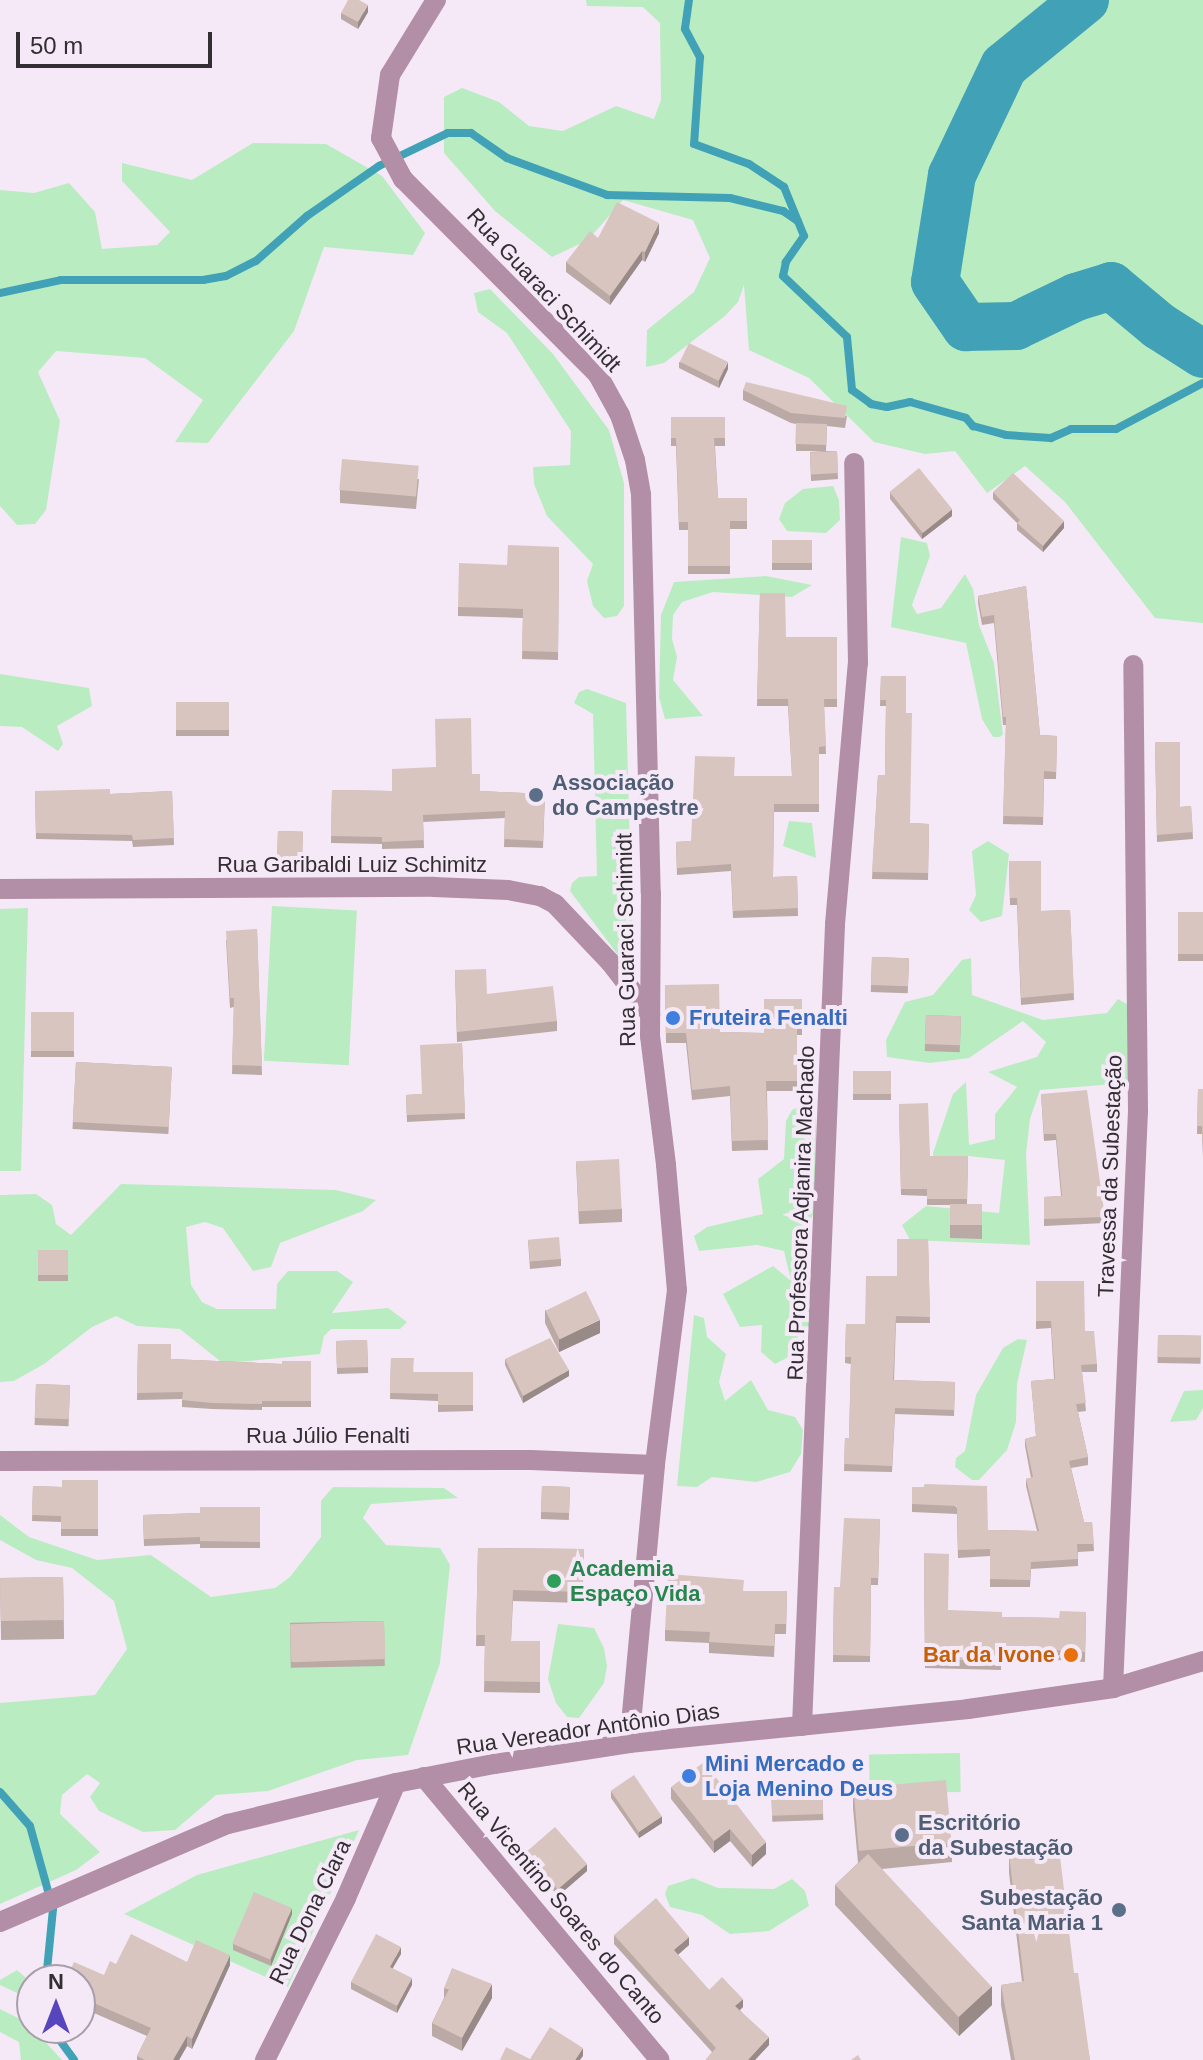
<!DOCTYPE html>
<html>
<head>
<meta charset="utf-8">
<style>
	body { margin:0 }
	#map { position:relative; width:1203px; height:2060px; overflow:hidden; background:#f5e9f7; font-family:Arial,sans-serif }
	div>[style] { position:absolute }
	.green>* { inset:0; background:#b9edc1; transform-origin:0 0 }
	.stream>* { height:8px; margin:-4px; padding:0 4px; transform-origin:4px; border-radius:4px; background:#41a2b7 }
	.river>* { height:48px; margin:-24px; padding:0 24px; transform-origin:24px; border-radius:24px; background:#41a2b7 }
	.minor>* { height:20px; margin:-10px; padding:0 10px; transform-origin:10px; border-radius:10px; background:#b28fa6 }
	.wall>* { inset:0; background:#bba9a5; transform-origin:0 0 }
	.shaded-wall>* { inset:0; background:#988a86 }
	.building>* { inset:0; background:#d9c5c0; transform-origin:0 0 }
	.dots>* { width:22px; height:22px; translate:-50% -50%; box-sizing:border-box; border:4px solid #f5e9f7; border-radius:50% }
	span { translate:-50% -50%; white-space:nowrap; text-align:center; line-height:1.15; -webkit-text-stroke:8px #f5e9f7; paint-order:stroke }
	.street-label { font-size:22px; color:#332e33 }
	.service-label { font-size:22px; color:#4e5e75; font-weight:700 }
	.left { translate:0 -50%; text-align:left }
	.right { translate:-100% -50%; text-align:right }
	.shop-label { font-size:22px; color:#366cbe; font-weight:700 }
	.leisure-label { font-size:22px; color:#27864d; font-weight:700 }
	.food-label { font-size:22px; color:#c56008; font-weight:700 }
	.north { position:absolute; left:16px; top:1964px; width:80px; height:80px; box-sizing:border-box; background:#f5e9f7; border:2px solid #a79ea9; border-radius:50%; rotate:0deg; font-size:22px; font-weight:700; line-height:32px; text-align:center; color:#332e33 }
	.north::after { content:''; display:block; margin:auto; width:28px; height:36px; background:#5645bd; clip-path:polygon(50% 0,100% 100%,50% 72%,0 100%) }
	.scale { position:absolute; left:16px; top:32px; width:196px; height:36px; box-sizing:border-box; border:4px solid #332e33; border-top:0; padding-left:10px; font-size:24px; line-height:28px; white-space:nowrap; color:#332e33; -webkit-text-stroke:6px #f5e9f7; paint-order:stroke }
</style>
</head>
<body>
<div id="map">
	<div class="green">
		<i style="clip-path:polygon(586px 0,1203px 0,1203px 623px,1155px 618px,1065px 502px,1025px 466px,987px 493px,955px 451px,925px 454px,874px 442px,809px 378px,749px 350px,744px 285px,738px 302px,725px 316px,664px 363px,646px 367px,647px 330px,694px 292px,710px 258px,693px 220px,623px 200px,588px 240px,552px 257px,495px 211px,444px 153px,444px 97px,462px 88px,499px 102px,529px 126px,563px 131px,616px 106px,654px 119px,661px 100px,660px 23px,643px 7px,587px 6px)"></i>
		<i style="clip-path:polygon(253px 143px,326px 144px,382px 176px,425px 233px,413px 255px,324px 247px,294px 331px,208px 443px,175px 442px,203px 400px,145px 358px,56px 351px,38px 372px,60px 421px,46px 510px,35px 524px,17px 525px,0 506px,0 190px,34px 193px,69px 183px,95px 212px,102px 249px,157px 245px,170px 232px,122px 181px,122px 163px,192px 180px)"></i>
		<i style="clip-path:polygon(490px 289px,553px 354px,609px 430px,624px 483px,624px 606px,617px 616px,604px 618px,593px 606px,587px 581px,593px 564px,547px 516px,534px 484px,533px 467px,570px 465px,571px 431px,507px 333px,478px 312px,474px 293px)"></i>
		<i style="clip-path:polygon(833px 486px,839px 500px,840px 520px,826px 533px,787px 531px,779px 519px,785px 503px,803px 489px)"></i>
		<i style="clip-path:polygon(901px 537px,927px 543px,930px 556px,912px 605px,917px 614px,941px 608px,965px 574px,973px 589px,979px 625px,994px 663px,1003px 734px,1000px 737px,993px 737px,982px 719px,966px 643px,891px 627px)"></i>
		<i style="clip-path:polygon(766px 576px,812px 585px,792px 597px,713px 592px,682px 602px,673px 615px,672px 639px,677px 657px,673px 680px,703px 716px,665px 719px,659px 697px,661px 615px,674px 582px)"></i>
		<i style="clip-path:polygon(0 674px,89px 688px,92px 706px,57px 726px,63px 744px,58px 751px,22px 727px,0 726px)"></i>
		<i style="clip-path:polygon(587px 689px,626px 703px,633px 960px,618px 955px,570px 891px,572px 883px,579px 877px,597px 876px,593px 714px,574px 703px,579px 692px)"></i>
		<i style="clip-path:polygon(789px 821px,812px 823px,816px 858px,783px 846px)"></i>
		<i style="clip-path:polygon(988px 841px,1009px 854px,1002px 916px,981px 922px,969px 910px,976px 895px,972px 851px)"></i>
		<i style="left:272px;top:906px;width:85px;height:155px;rotate:3deg"></i>
		<i style="clip-path:polygon(28px 908px,21px 1171px,0 1171px,0 909px)"></i>
		<i style="clip-path:polygon(971px 958px,972px 995px,1043px 1020px,1107px 1013px,1118px 999px,1135px 1009px,1127px 1087px,1114px 1084px,1040px 1090px,1030px 1119px,1026px 1154px,1030px 1245px,910px 1240px,902px 1225px,926px 1206px,999px 1213px,1005px 1160px,968px 1156px,934px 1160px,933px 1153px,953px 1094px,966px 1082px,969px 1145px,995px 1139px,995px 1114px,1017px 1087px,988px 1072px,1037px 1057px,1046px 1042px,1023px 1021px,969px 1058px,930px 1063px,887px 1057px,886px 1040px,905px 1002px,933px 995px,962px 960px)"></i>
		<i style="clip-path:polygon(804px 1105px,816px 1118px,818px 1203px,797px 1250px,813px 1291px,813px 1320px,798px 1352px,775px 1364px,761px 1352px,762px 1325px,740px 1327px,723px 1294px,773px 1266px,791px 1281px,784px 1251px,757px 1245px,699px 1251px,694px 1236px,707px 1227px,763px 1214px,758px 1179px,784px 1159px,786px 1121px,792px 1110px)"></i>
		<i style="clip-path:polygon(121px 1184px,336px 1190px,376px 1200px,363px 1211px,280px 1243px,271px 1267px,253px 1271px,223px 1228px,205px 1222px,186px 1227px,191px 1285px,202px 1302px,217px 1309px,276px 1309px,277px 1284px,288px 1271px,337px 1271px,353px 1282px,332px 1313px,388px 1308px,407px 1322px,400px 1329px,331px 1329px,324px 1336px,320px 1354px,228px 1363px,220px 1361px,180px 1329px,137px 1326px,116px 1316px,92px 1327px,44px 1364px,14px 1381px,0 1382px,0 1195px,36px 1194px,52px 1205px,56px 1224px,71px 1235px)"></i>
		<i style="clip-path:polygon(694px 1315px,704px 1318px,707px 1337px,726px 1354px,719px 1382px,725px 1401px,751px 1380px,768px 1410px,795px 1417px,803px 1430px,801px 1454px,790px 1472px,756px 1482px,712px 1477px,697px 1487px,677px 1486px)"></i>
		<i style="clip-path:polygon(1018px 1339px,1027px 1340px,1017px 1384px,1016px 1422px,1007px 1450px,979px 1480px,972px 1480px,955px 1467px,956px 1458px,965px 1451px,976px 1395px,1003px 1348px)"></i>
		<i style="clip-path:polygon(1203px 1390px,1203px 1408px,1196px 1420px,1170px 1422px,1184px 1391px)"></i>
		<i style="clip-path:polygon(333px 1487px,444px 1488px,458px 1498px,371px 1504px,363px 1518px,386px 1545px,440px 1548px,450px 1565px,440px 1663px,408px 1755px,357px 1760px,268px 1791px,216px 1795px,175px 1830px,143px 1832px,99px 1811px,90px 1797px,100px 1783px,87px 1774px,62px 1795px,60px 1814px,100px 1852px,76px 1870px,0 1904px,0 1703px,95px 1695px,127px 1649px,114px 1601px,72px 1568px,36px 1560px,0 1540px,0 1515px,29px 1537px,97px 1560px,151px 1555px,211px 1597px,275px 1588px,290px 1577px,321px 1537px,321px 1501px)"></i>
		<i style="clip-path:polygon(558px 1624px,594px 1628px,604px 1648px,607px 1666px,604px 1683px,579px 1718px,567px 1717px,556px 1703px,548px 1679px)"></i>
		<i style="left:960px;top:1753px;width:39px;height:91px;rotate:89deg"></i>
		<i style="clip-path:polygon(359px 1830px,288px 1987px,124px 1914px,197px 1875px)"></i>
		<i style="clip-path:polygon(693px 1878px,718px 1888px,774px 1889px,792px 1879px,805px 1891px,809px 1906px,769px 1931px,730px 1934px,702px 1915px,670px 1907px,665px 1894px,668px 1886px)"></i>
		<i style="clip-path:polygon(17px 1970px,32px 1983px,32px 2000px,0 1985px,0 1980px)"></i>
		<i style="clip-path:polygon(0 2009px,28px 2023px,62px 2060px,21px 2060px,19px 2042px,0 2032px)"></i>
	</div>
	<div class="stream">
		<i style="left:689px;top:0;width:29px;rotate:98deg"></i>
		<i style="left:685px;top:29px;width:32px;rotate:62deg"></i>
		<i style="left:700px;top:57px;width:87px;rotate:93.9deg"></i>
		<i style="left:694px;top:144px;width:59px;rotate:20deg"></i>
		<i style="left:749px;top:164px;width:42px;rotate:33.3deg"></i>
		<i style="left:784px;top:187px;width:53px;rotate:67.8deg"></i>
		<i style="left:804px;top:236px;width:32px;rotate:125deg"></i>
		<i style="left:786px;top:262px;width:14px;rotate:102deg"></i>
		<i style="left:783px;top:276px;width:88px;rotate:43.6deg"></i>
		<i style="left:847px;top:337px;width:53px;rotate:84.6deg"></i>
		<i style="left:852px;top:390px;width:24px;rotate:36deg"></i>
		<i style="left:871px;top:404px;width:16px;rotate:11deg"></i>
		<i style="left:887px;top:407px;width:24px;rotate:-12deg"></i>
		<i style="left:910px;top:402px;width:58px;rotate:15.9deg"></i>
		<i style="left:966px;top:418px;width:11px;rotate:49deg"></i>
		<i style="left:973px;top:426px;width:34px;rotate:15deg"></i>
		<i style="left:1006px;top:435px;width:45px;rotate:3.8deg"></i>
		<i style="left:1051px;top:438px;width:22px;rotate:-24deg"></i>
		<i style="left:1071px;top:429px;width:45px"></i>
		<i style="left:1116px;top:429px;width:98px;rotate:-27.9deg"></i>
		<i style="left:0;top:293px;width:62px;rotate:-12deg"></i>
		<i style="left:61px;top:280px;width:142px"></i>
		<i style="left:203px;top:280px;width:23px;rotate:-10deg"></i>
		<i style="left:226px;top:276px;width:34px;rotate:-27deg"></i>
		<i style="left:256px;top:261px;width:68px;rotate:-41.4deg"></i>
		<i style="left:307px;top:216px;width:88px;rotate:-34.8deg"></i>
		<i style="left:379px;top:166px;width:76px;rotate:-25.6deg"></i>
		<i style="left:448px;top:133px;width:23px"></i>
		<i style="left:471px;top:133px;width:44px;rotate:34.8deg"></i>
		<i style="left:507px;top:158px;width:107px;rotate:20.3deg"></i>
		<i style="left:607px;top:195px;width:123px;rotate:1.4deg"></i>
		<i style="left:730px;top:198px;width:55px;rotate:13.8deg"></i>
		<i style="left:783px;top:211px;width:18px;rotate:34deg"></i>
		<i style="left:0;top:1792px;width:45px;rotate:48.6deg"></i>
		<i style="left:30px;top:1826px;width:86px;rotate:74.5deg"></i>
		<i style="left:53px;top:1909px;width:71px;rotate:95.6deg"></i>
		<i style="left:51px;top:2028px;width:39px;rotate:54deg"></i>
	</div>
	<div class="river">
		<i style="left:1085px;top:0;width:104px;rotate:140.8deg"></i>
		<i style="left:1004px;top:66px;width:121px;rotate:115.5deg"></i>
		<i style="left:952px;top:175px;width:108px;rotate:99deg"></i>
		<i style="left:935px;top:282px;width:55px;rotate:55.4deg"></i>
		<i style="left:966px;top:327px;width:50px;rotate:-1.1deg"></i>
		<i style="left:1016px;top:326px;width:67px;rotate:-25.8deg"></i>
		<i style="left:1076px;top:297px;width:37px;rotate:-17deg"></i>
		<i style="left:1111px;top:286px;width:62px;rotate:39.8deg"></i>
		<i style="left:1159px;top:326px;width:52px;rotate:32.5deg"></i>
	</div>
	<div class="minor">
		<i style="left:436px;top:0;width:88px;rotate:121.5deg"></i>
		<i style="left:390px;top:75px;width:64px;rotate:98.1deg"></i>
		<i style="left:381px;top:138px;width:47px;rotate:61.8deg"></i>
		<i style="left:403px;top:179px;width:276px;rotate:45.1deg"></i>
		<i style="left:598px;top:375px;width:46px;rotate:61.2deg"></i>
		<i style="left:620px;top:415px;width:47px;rotate:71.6deg"></i>
		<i style="left:635px;top:460px;width:36px;rotate:80deg"></i>
		<i style="left:641px;top:495px;width:398px;rotate:88.6deg"></i>
		<i style="left:651px;top:893px;width:143px;rotate:90.4deg"></i>
		<i style="left:650px;top:1036px;width:130px;rotate:82.9deg"></i>
		<i style="left:666px;top:1165px;width:125px;rotate:85deg"></i>
		<i style="left:677px;top:1290px;width:176px;rotate:97.2deg"></i>
		<i style="left:655px;top:1465px;width:279px;rotate:95.3deg"></i>
		<i style="left:0;top:889px;width:434px;rotate:-0.3deg"></i>
		<i style="left:434px;top:887px;width:74px;rotate:2.3deg"></i>
		<i style="left:508px;top:890px;width:33px;rotate:11deg"></i>
		<i style="left:540px;top:896px;width:17px;rotate:28deg"></i>
		<i style="left:555px;top:904px;width:80px;rotate:46.5deg"></i>
		<i style="left:610px;top:962px;width:66px;rotate:52.4deg"></i>
		<i style="left:0;top:1461px;width:531px;rotate:-0.11deg"></i>
		<i style="left:531px;top:1460px;width:124px;rotate:2.3deg"></i>
		<i style="left:1113px;top:1688px;width:578px;rotate:-87.52deg"></i>
		<i style="left:1138px;top:1111px;width:446px;rotate:-90.6deg"></i>
		<i style="left:802px;top:1726px;width:803px;rotate:-87.64deg"></i>
		<i style="left:835px;top:924px;width:262px;rotate:-85deg"></i>
		<i style="left:858px;top:663px;width:200px;rotate:-91.1deg"></i>
		<i style="left:424px;top:1777px;width:368px;rotate:50.2deg"></i>
		<i style="left:0;top:1922px;width:248px;rotate:-23.3deg"></i>
		<i style="left:228px;top:1824px;width:173px;rotate:-13.7deg"></i>
		<i style="left:396px;top:1783px;width:100px;rotate:-11deg"></i>
		<i style="left:494px;top:1764px;width:137px;rotate:-8.8deg"></i>
		<i style="left:629px;top:1743px;width:341px;rotate:-5.7deg"></i>
		<i style="left:968px;top:1709px;width:147px;rotate:-8.2deg"></i>
		<i style="left:1113px;top:1688px;width:94px;rotate:-16.7deg"></i>
		<i style="left:265px;top:2060px;width:181px;rotate:-63.4deg"></i>
		<i style="left:346px;top:1898px;width:125px;rotate:-66.5deg"></i>
	</div>
	<div class="wall">
		<i style="clip-path:polygon(368px 12px,358px 29px,341px 19px,341px 13px)"></i>
		<i style="clip-path:polygon(659px 233px,645px 262px,642px 260px,610px 305px,566px 272px,566px 262px,598px 238px)"></i>
		<i style="clip-path:polygon(679px 362px,728px 369px,719px 388px,679px 368px)"></i>
		<i style="clip-path:polygon(743px 390px,847px 416px,845px 428px,827px 426px,826px 451px,837px 451px,838px 479px,811px 481px,810px 452px,823px 451px,796px 451px,796px 424px,791px 423px,743px 400px)"></i>
		<i style="clip-path:polygon(671px 417px,725px 417px,725px 446px,715px 446px,718px 498px,747px 498px,747px 529px,730px 529px,730px 574px,688px 574px,688px 530px,679px 530px,676px 446px,671px 446px)"></i>
		<i style="clip-path:polygon(419px 479px,416px 509px,340px 503px,340px 490px)"></i>
		<i style="clip-path:polygon(890px 492px,952px 516px,922px 539px,890px 499px)"></i>
		<i style="clip-path:polygon(993px 492px,1064px 528px,1043px 552px,1017px 530px,1017px 523px,993px 499px)"></i>
		<i style="left:772px;top:540px;width:40px;height:30px"></i>
		<i style="clip-path:polygon(559px 547px,558px 660px,522px 659px,523px 618px,458px 616px,458px 607px,507px 565px)"></i>
		<i style="clip-path:polygon(1026px 586px,1040px 735px,1057px 736px,1056px 779px,1044px 779px,1043px 825px,1003px 824px,1006px 725px,1003px 725px,994px 623px,982px 625px,978px 603px,978px 596px)"></i>
		<i style="clip-path:polygon(760px 593px,786px 637px,837px 637px,837px 707px,824px 707px,826px 754px,819px 754px,819px 812px,774px 812px,773px 877px,797px 876px,798px 916px,733px 918px,731px 871px,677px 875px,676px 842px,691px 841px,735px 776px,792px 776px,788px 706px,757px 706px)"></i>
		<i style="clip-path:polygon(881px 676px,906px 713px,910px 823px,929px 824px,928px 880px,872px 879px,878px 775px,885px 775px,886px 706px,880px 706px)"></i>
		<i style="left:176px;top:702px;width:53px;height:34px"></i>
		<i style="clip-path:polygon(1155px 742px,1180px 807px,1191px 806px,1193px 839px,1157px 842px)"></i>
		<i style="clip-path:polygon(472px 774px,480px 791px,545px 794px,543px 848px,504px 847px,505px 818px,423px 822px,424px 848px,382px 849px,382px 844px,331px 843px,332px 790px,392px 791px)"></i>
		<i style="clip-path:polygon(35px 791px,110px 794px,172px 791px,174px 845px,133px 847px,132px 841px,36px 839px)"></i>
		<i style="left:278px;top:831px;width:25px;height:32px;rotate:2deg"></i>
		<i style="clip-path:polygon(1009px 861px,1041px 911px,1070px 910px,1074px 1000px,1021px 1005px,1017px 905px,1010px 905px)"></i>
		<i style="left:1203px;top:912px;width:49px;height:25px;rotate:90deg"></i>
		<i style="clip-path:polygon(257px 929px,262px 1075px,232px 1074px,234px 1007px,230px 1008px,226px 940px)"></i>
		<i style="left:872px;top:957px;width:37px;height:35px;rotate:2deg"></i>
		<i style="clip-path:polygon(455px 970px,487px 994px,557px 1021px,557px 1031px,457px 1042px)"></i>
		<i style="clip-path:polygon(665px 985px,720px 1032px,764px 1033px,802px 999px,802px 1035px,797px 1035px,797px 1091px,767px 1091px,768px 1150px,732px 1151px,730px 1096px,692px 1100px,686px 1043px,666px 1043px)"></i>
		<i style="left:31px;top:1012px;width:43px;height:45px"></i>
		<i style="left:926px;top:1015px;width:35px;height:36px;rotate:2deg"></i>
		<i style="clip-path:polygon(462px 1043px,465px 1119px,407px 1122px,406px 1095px,422px 1094px)"></i>
		<i style="left:76px;top:1062px;width:96px;height:67px;rotate:3deg"></i>
		<i style="left:853px;top:1071px;width:38px;height:29px"></i>
		<i style="clip-path:polygon(1198px 1089px,1203px 1089px,1203px 1157px,1202px 1134px,1197px 1134px)"></i>
		<i style="clip-path:polygon(1041px 1094px,1105px 1217px,1105px 1223px,1044px 1226px,1044px 1197px,1061px 1196px,1056px 1140px,1044px 1141px)"></i>
		<i style="clip-path:polygon(899px 1104px,930px 1156px,968px 1156px,967px 1204px,982px 1204px,982px 1239px,950px 1238px,950px 1205px,927px 1205px,927px 1196px,901px 1195px)"></i>
		<i style="clip-path:polygon(576px 1162px,622px 1209px,622px 1222px,579px 1224px)"></i>
		<i style="clip-path:polygon(928px 1239px,930px 1323px,896px 1323px,894px 1380px,955px 1382px,954px 1416px,895px 1414px,892px 1472px,844px 1471px,845px 1438px,849px 1438px,851px 1364px,845px 1363px,846px 1324px,865px 1324px,897px 1276px)"></i>
		<i style="clip-path:polygon(528px 1240px,561px 1259px,561px 1266px,530px 1269px)"></i>
		<i style="left:38px;top:1250px;width:30px;height:31px"></i>
		<i style="clip-path:polygon(1036px 1281px,1085px 1331px,1097px 1364px,1097px 1372px,1082px 1372px,1086px 1411px,1078px 1412px,1088px 1457px,1088px 1465px,1071px 1468px,1084px 1522px,1092px 1522px,1094px 1551px,1078px 1552px,1078px 1566px,1031px 1569px,1030px 1587px,990px 1587px,990px 1556px,958px 1558px,957px 1514px,912px 1512px,912px 1487px,924px 1487px,925px 1484px,988px 1530px,1037px 1531px,1026px 1486px,1026px 1479px,1031px 1478px,1025px 1446px,1025px 1439px,1036px 1436px,1031px 1381px,1054px 1379px,1051px 1328px,1036px 1329px)"></i>
		<i style="clip-path:polygon(545px 1310px,600px 1333px,559px 1352px,545px 1323px)"></i>
		<i style="left:1158px;top:1335px;width:43px;height:28px;rotate:1deg"></i>
		<i style="left:367px;top:1340px;width:33px;height:31px;rotate:88deg"></i>
		<i style="clip-path:polygon(138px 1344px,171px 1359px,282px 1364px,311px 1361px,311px 1407px,262px 1407px,262px 1410px,212px 1409px,182px 1407px,182px 1399px,137px 1400px)"></i>
		<i style="clip-path:polygon(391px 1358px,414px 1372px,473px 1372px,473px 1411px,438px 1412px,438px 1401px,390px 1399px)"></i>
		<i style="clip-path:polygon(505px 1359px,569px 1376px,523px 1403px,505px 1365px)"></i>
		<i style="left:36px;top:1384px;width:34px;height:41px;rotate:2deg"></i>
		<i style="clip-path:polygon(98px 1480px,98px 1536px,61px 1536px,61px 1522px,32px 1521px,33px 1486px,62px 1487px)"></i>
		<i style="left:542px;top:1486px;width:28px;height:33px;rotate:2deg"></i>
		<i style="clip-path:polygon(260px 1507px,260px 1548px,200px 1548px,200px 1544px,144px 1546px,143px 1515px,200px 1513px)"></i>
		<i style="clip-path:polygon(880px 1519px,878px 1585px,871px 1585px,870px 1662px,833px 1662px,834px 1587px,840px 1587px)"></i>
		<i style="clip-path:polygon(478px 1548px,584px 1549px,582px 1603px,513px 1601px,511px 1641px,540px 1641px,540px 1693px,484px 1692px,485px 1646px,476px 1646px)"></i>
		<i style="clip-path:polygon(924px 1553px,948px 1610px,1002px 1617px,1059px 1618px,1086px 1612px,1085px 1662px,1001px 1656px,1001px 1670px,925px 1668px)"></i>
		<i style="left:63px;top:1577px;width:62px;height:63px;rotate:89deg"></i>
		<i style="clip-path:polygon(744px 1591px,787px 1591px,786px 1634px,775px 1634px,774px 1657px,709px 1653px,709px 1643px,665px 1641px,665px 1630px)"></i>
		<i style="left:384px;top:1621px;width:45px;height:94px;rotate:89deg"></i>
		<i style="left:822px;top:1783px;width:37px;height:51px;rotate:88deg"></i>
		<i style="clip-path:polygon(671px 1787px,766px 1854px,752px 1867px,730px 1841px,714px 1853px,671px 1799px)"></i>
		<i style="clip-path:polygon(853px 1789px,952px 1843px,952px 1862px,882px 1869px,992px 2005px,959px 2036px,835px 1905px,835px 1885px,858px 1863px,853px 1808px)"></i>
		<i style="clip-path:polygon(611px 1791px,662px 1823px,639px 1838px,611px 1798px)"></i>
		<i style="clip-path:polygon(525px 1852px,587px 1871px,558px 1896px,525px 1859px)"></i>
		<i style="clip-path:polygon(1009px 1854px,1074px 1973px,1090px 2060px,1011px 2060px,1001px 2005px,1001px 1985px,1022px 1982px,1009px 1873px)"></i>
		<i style="clip-path:polygon(292px 1914px,271px 1966px,233px 1950px,233px 1944px)"></i>
		<i style="clip-path:polygon(614px 1935px,689px 1945px,678px 1955px,709px 1990px,743px 2007px,740px 2010px,769px 2045px,755px 2060px,706px 2060px,712px 2052px,614px 1944px)"></i>
		<i style="clip-path:polygon(401px 1954px,392px 1968px,412px 1985px,397px 2013px,351px 1989px,351px 1982px)"></i>
		<i style="clip-path:polygon(187px 1962px,230px 1965px,192px 2049px,187px 2046px,179px 2060px,137px 2060px,137px 2056px,147px 2036px,80px 2007px,80px 1980px,104px 1975px)"></i>
		<i style="clip-path:polygon(444px 1988px,492px 1998px,462px 2051px,432px 2036px,432px 2023px,444px 1998px)"></i>
	</div>
	<div class="shaded-wall">
		<i style="clip-path:polygon(368px 5px,368px 12px,358px 29px,358px 22px)"></i>
		<i style="clip-path:polygon(659px 223px,659px 233px,645px 262px,645px 252px)"></i>
		<i style="clip-path:polygon(642px 251px,642px 260px,610px 305px,610px 296px)"></i>
		<i style="clip-path:polygon(728px 362px,728px 369px,719px 388px,719px 381px)"></i>
		<i style="clip-path:polygon(952px 509px,952px 516px,922px 539px,922px 533px)"></i>
		<i style="clip-path:polygon(1064px 521px,1064px 528px,1043px 552px,1043px 546px)"></i>
		<i style="clip-path:polygon(600px 1320px,600px 1333px,559px 1352px,559px 1339px)"></i>
		<i style="clip-path:polygon(569px 1370px,569px 1376px,523px 1403px,523px 1396px)"></i>
		<i style="clip-path:polygon(662px 1816px,662px 1823px,639px 1838px,639px 1832px)"></i>
		<i style="clip-path:polygon(730px 1829px,730px 1841px,714px 1853px,714px 1841px)"></i>
		<i style="clip-path:polygon(766px 1842px,766px 1854px,752px 1867px,752px 1855px)"></i>
		<i style="clip-path:polygon(587px 1864px,587px 1871px,558px 1896px,558px 1889px)"></i>
		<i style="clip-path:polygon(292px 1908px,292px 1914px,271px 1966px,271px 1959px)"></i>
		<i style="clip-path:polygon(689px 1937px,689px 1945px,674px 1958px,674px 1950px)"></i>
		<i style="clip-path:polygon(401px 1947px,401px 1954px,390px 1973px,390px 1967px)"></i>
		<i style="clip-path:polygon(230px 1955px,230px 1965px,192px 2049px,192px 2039px)"></i>
		<i style="clip-path:polygon(412px 1978px,412px 1985px,397px 2013px,397px 2006px)"></i>
		<i style="clip-path:polygon(492px 1984px,492px 1998px,462px 2051px,462px 2038px)"></i>
		<i style="clip-path:polygon(992px 1986px,992px 2005px,959px 2036px,959px 2017px)"></i>
		<i style="clip-path:polygon(743px 1999px,743px 2007px,735px 2014px,735px 2006px)"></i>
		<i style="clip-path:polygon(187px 2036px,187px 2046px,179px 2060px,173px 2060px)"></i>
		<i style="clip-path:polygon(769px 2037px,769px 2045px,755px 2060px,748px 2060px)"></i>
		<i style="clip-path:polygon(583px 2048px,583px 2056px,580px 2060px,575px 2060px)"></i>
	</div>
	<div class="building">
		<i style="clip-path:polygon(348px 0,359px 0,368px 5px,358px 22px,341px 13px)"></i>
		<i style="clip-path:polygon(617px 202px,659px 223px,645px 252px,642px 251px,610px 296px,566px 262px,590px 231px,598px 238px)"></i>
		<i style="left:689px;top:343px;width:43px;height:21px;rotate:26deg"></i>
		<i style="clip-path:polygon(746px 382px,847px 406px,845px 418px,791px 413px,743px 390px)"></i>
		<i style="clip-path:polygon(671px 417px,725px 417px,725px 438px,714px 438px,718px 498px,747px 498px,747px 521px,730px 521px,730px 566px,688px 566px,688px 522px,679px 522px,676px 438px,671px 438px)"></i>
		<i style="left:796px;top:423px;width:31px;height:21px;rotate:2deg"></i>
		<i style="left:837px;top:451px;width:22px;height:27px;rotate:87deg"></i>
		<i style="left:342px;top:459px;width:77px;height:31px;rotate:5deg"></i>
		<i style="left:919px;top:468px;width:53px;height:38px;rotate:51deg"></i>
		<i style="clip-path:polygon(1013px 473px,1064px 521px,1043px 546px,1017px 523px,1020px 520px,993px 492px)"></i>
		<i style="left:772px;top:540px;width:40px;height:23px"></i>
		<i style="clip-path:polygon(508px 545px,559px 547px,558px 652px,522px 651px,523px 609px,458px 607px,459px 563px,507px 565px)"></i>
		<i style="clip-path:polygon(1026px 586px,1040px 735px,1057px 736px,1056px 772px,1044px 771px,1043px 817px,1003px 816px,1006px 717px,1003px 717px,994px 615px,982px 617px,978px 596px)"></i>
		<i style="clip-path:polygon(760px 593px,785px 593px,786px 637px,837px 637px,837px 699px,824px 699px,826px 746px,819px 747px,819px 804px,774px 804px,773px 877px,797px 876px,798px 908px,733px 911px,731px 864px,677px 868px,676px 842px,691px 841px,695px 756px,735px 757px,734px 776px,792px 776px,788px 699px,757px 699px)"></i>
		<i style="clip-path:polygon(881px 676px,906px 676px,906px 713px,912px 713px,910px 823px,929px 824px,928px 873px,872px 872px,878px 775px,885px 775px,886px 700px,880px 700px)"></i>
		<i style="left:176px;top:702px;width:53px;height:28px"></i>
		<i style="clip-path:polygon(471px 718px,472px 774px,480px 774px,480px 791px,545px 794px,543px 841px,504px 839px,505px 811px,423px 815px,424px 840px,382px 842px,382px 837px,331px 836px,332px 790px,392px 791px,392px 769px,436px 767px,435px 719px)"></i>
		<i style="clip-path:polygon(1155px 742px,1180px 742px,1180px 807px,1191px 806px,1193px 832px,1157px 835px)"></i>
		<i style="clip-path:polygon(110px 789px,110px 794px,172px 791px,174px 838px,133px 840px,132px 835px,36px 833px,35px 791px)"></i>
		<i style="left:278px;top:831px;width:25px;height:26px;rotate:2deg"></i>
		<i style="clip-path:polygon(1009px 861px,1041px 861px,1041px 911px,1070px 910px,1074px 993px,1021px 998px,1017px 898px,1010px 898px)"></i>
		<i style="left:1203px;top:912px;width:42px;height:25px;rotate:90deg"></i>
		<i style="clip-path:polygon(257px 929px,262px 1066px,232px 1065px,234px 998px,230px 998px,226px 931px)"></i>
		<i style="left:872px;top:957px;width:37px;height:28px;rotate:2deg"></i>
		<i style="clip-path:polygon(486px 969px,487px 994px,553px 986px,557px 1021px,457px 1032px,455px 970px)"></i>
		<i style="clip-path:polygon(719px 984px,720px 1032px,764px 1033px,764px 999px,802px 999px,802px 1025px,797px 1025px,797px 1081px,766px 1081px,768px 1140px,732px 1141px,730px 1086px,692px 1090px,686px 1033px,666px 1033px,665px 985px)"></i>
		<i style="left:31px;top:1012px;width:43px;height:39px"></i>
		<i style="left:926px;top:1015px;width:35px;height:29px;rotate:2deg"></i>
		<i style="clip-path:polygon(462px 1043px,465px 1113px,407px 1115px,406px 1095px,422px 1094px,420px 1045px)"></i>
		<i style="left:76px;top:1062px;width:96px;height:60px;rotate:3deg"></i>
		<i style="left:853px;top:1071px;width:38px;height:23px"></i>
		<i style="clip-path:polygon(1198px 1089px,1203px 1089px,1203px 1149px,1202px 1126px,1197px 1126px)"></i>
		<i style="clip-path:polygon(1087px 1090px,1105px 1217px,1044px 1219px,1044px 1197px,1062px 1196px,1056px 1134px,1044px 1134px,1041px 1094px)"></i>
		<i style="clip-path:polygon(928px 1103px,930px 1156px,968px 1156px,967px 1199px,927px 1199px,927px 1189px,901px 1189px,899px 1104px)"></i>
		<i style="left:619px;top:1159px;width:50px;height:43px;rotate:87deg"></i>
		<i style="left:950px;top:1204px;width:32px;height:21px"></i>
		<i style="left:559px;top:1237px;width:22px;height:31px;rotate:85deg"></i>
		<i style="clip-path:polygon(897px 1239px,928px 1239px,930px 1317px,896px 1316px,893px 1380px,955px 1382px,954px 1410px,895px 1408px,892px 1466px,844px 1464px,845px 1438px,849px 1438px,851px 1357px,845px 1357px,846px 1324px,865px 1324px,866px 1276px,897px 1276px)"></i>
		<i style="left:38px;top:1250px;width:30px;height:25px"></i>
		<i style="clip-path:polygon(1036px 1281px,1084px 1281px,1085px 1331px,1094px 1331px,1097px 1364px,1081px 1365px,1086px 1403px,1076px 1404px,1088px 1457px,1069px 1461px,1084px 1522px,1092px 1522px,1094px 1544px,1077px 1544px,1078px 1559px,1031px 1562px,1030px 1580px,990px 1579px,990px 1549px,958px 1550px,957px 1506px,912px 1504px,912px 1487px,924px 1487px,925px 1484px,987px 1486px,988px 1530px,1039px 1531px,1026px 1479px,1033px 1477px,1025px 1439px,1036px 1436px,1031px 1381px,1055px 1379px,1051px 1321px,1036px 1321px)"></i>
		<i style="left:586px;top:1291px;width:32px;height:45px;rotate:64deg"></i>
		<i style="left:1158px;top:1335px;width:43px;height:22px;rotate:1deg"></i>
		<i style="clip-path:polygon(550px 1338px,569px 1370px,523px 1396px,505px 1359px)"></i>
		<i style="left:367px;top:1340px;width:27px;height:31px;rotate:88deg"></i>
		<i style="clip-path:polygon(138px 1344px,171px 1344px,171px 1359px,282px 1364px,282px 1361px,311px 1361px,311px 1401px,262px 1401px,262px 1404px,212px 1403px,182px 1400px,183px 1392px,137px 1393px)"></i>
		<i style="clip-path:polygon(391px 1358px,414px 1358px,413px 1372px,473px 1372px,473px 1405px,438px 1405px,438px 1394px,390px 1393px)"></i>
		<i style="left:36px;top:1384px;width:34px;height:34px;rotate:2deg"></i>
		<i style="clip-path:polygon(62px 1480px,98px 1480px,98px 1529px,61px 1529px,61px 1516px,32px 1515px,33px 1486px,62px 1487px)"></i>
		<i style="left:542px;top:1486px;width:28px;height:26px;rotate:2deg"></i>
		<i style="clip-path:polygon(200px 1507px,260px 1507px,260px 1542px,200px 1541px,200px 1537px,144px 1539px,143px 1515px,200px 1513px)"></i>
		<i style="clip-path:polygon(844px 1518px,880px 1519px,878px 1578px,871px 1578px,870px 1656px,833px 1655px,834px 1587px,840px 1587px)"></i>
		<i style="clip-path:polygon(478px 1548px,584px 1549px,582px 1592px,513px 1590px,511px 1641px,540px 1641px,540px 1682px,484px 1681px,485px 1635px,476px 1635px)"></i>
		<i style="clip-path:polygon(924px 1553px,949px 1554px,948px 1610px,1002px 1612px,1002px 1617px,1059px 1618px,1060px 1611px,1086px 1612px,1085px 1652px,1001px 1647px,1001px 1661px,925px 1659px)"></i>
		<i style="clip-path:polygon(668px 1574px,744px 1580px,743px 1591px,787px 1591px,786px 1624px,775px 1624px,774px 1646px,709px 1642px,710px 1632px,665px 1630px)"></i>
		<i style="left:63px;top:1577px;width:43px;height:63px;rotate:89deg"></i>
		<i style="left:384px;top:1621px;width:38px;height:94px;rotate:88deg"></i>
		<i style="clip-path:polygon(704px 1762px,766px 1842px,752px 1855px,730px 1829px,714px 1841px,671px 1787px)"></i>
		<i style="left:634px;top:1775px;width:50px;height:28px;rotate:56deg"></i>
		<i style="left:946px;top:1780px;width:63px;height:93px;rotate:85deg"></i>
		<i style="left:822px;top:1783px;width:31px;height:51px;rotate:88deg"></i>
		<i style="left:555px;top:1827px;width:49px;height:39px;rotate:49deg"></i>
		<i style="clip-path:polygon(1059px 1848px,1074px 1973px,1078px 1973px,1090px 2060px,1015px 2060px,1001px 1985px,1024px 1981px,1009px 1854px)"></i>
		<i style="left:868px;top:1854px;width:181px;height:45px;rotate:47deg"></i>
		<i style="left:254px;top:1892px;width:41px;height:56px;rotate:23deg"></i>
		<i style="clip-path:polygon(656px 1898px,689px 1937px,674px 1950px,709px 1990px,722px 1977px,743px 1999px,735px 2006px,769px 2037px,748px 2060px,707px 2060px,706px 2059px,716px 2048px,614px 1935px)"></i>
		<i style="clip-path:polygon(131px 1934px,187px 1962px,196px 1940px,230px 1955px,192px 2039px,187px 2036px,173px 2060px,145px 2060px,137px 2056px,151px 2028px,80px 1997px,80px 1980px,66px 1980px,74px 1962px,104px 1975px,110px 1961px,116px 1964px)"></i>
		<i style="clip-path:polygon(376px 1934px,401px 1947px,390px 1967px,412px 1978px,397px 2006px,351px 1982px)"></i>
		<i style="clip-path:polygon(452px 1968px,492px 1984px,462px 2038px,432px 2023px,449px 1989px,444px 1988px)"></i>
		<i style="clip-path:polygon(550px 2027px,583px 2048px,575px 2060px,500px 2060px,506px 2047px,530px 2059px)"></i>
		<i style="clip-path:polygon(858px 2055px,861px 2060px,851px 2060px)"></i>
	</div>
	<div class="dots">
		<i style="left:536px;top:795px;background:#5c6f8a"></i>
		<i style="left:673px;top:1018px;background:#3f7fe0"></i>
		<i style="left:554px;top:1581px;background:#2e9e5b"></i>
		<i style="left:1071px;top:1655px;background:#e8710a"></i>
		<i style="left:689px;top:1776px;background:#3f7fe0"></i>
		<i style="left:902px;top:1835px;background:#5c6f8a"></i>
		<i style="left:1119px;top:1910px;background:#5c6f8a"></i>
	</div>
	<div class="street-label">
		<span style="left:544px;top:290px;rotate:47deg">Rua Guaraci Schimidt</span>
		<span style="left:352px;top:865px">Rua Garibaldi Luiz Schimitz</span>
		<span style="left:626px;top:940px;rotate:-91deg">Rua Guaraci Schimidt</span>
		<span style="left:1110px;top:1176px;rotate:-88deg">Travessa da Subestação</span>
		<span style="left:801px;top:1213px;rotate:-88deg">Rua Professora Adjanira Machado</span>
		<span style="left:328px;top:1436px">Rua Júlio Fenalti</span>
		<span style="left:588px;top:1729px;rotate:-8deg">Rua Vereador Antônio Dias</span>
		<span style="left:561px;top:1903px;rotate:50deg">Rua Vicentino Soares do Canto</span>
		<span style="left:310px;top:1912px;rotate:-64deg">Rua Dona Clara</span>
	</div>
	<div class="service-label">
		<span class="left" style="left:552px;top:795px">Associação<br>do Campestre</span>
		<span class="left" style="left:918px;top:1835px">Escritório<br>da Subestação</span>
		<span class="right" style="left:1103px;top:1910px">Subestação<br>Santa Maria 1</span>
	</div>
	<div class="shop-label">
		<span class="left" style="left:689px;top:1018px">Fruteira Fenalti</span>
		<span class="left" style="left:705px;top:1776px">Mini Mercado e<br>Loja Menino Deus</span>
	</div>
	<div class="leisure-label">
		<span class="left" style="left:570px;top:1581px">Academia<br>Espaço Vida</span>
	</div>
	<div class="food-label">
		<span class="right" style="left:1055px;top:1655px">Bar da Ivone</span>
	</div>
	<div class="north">N</div>
	<div class="scale">50 m</div>
</div>
</body>
</html>
